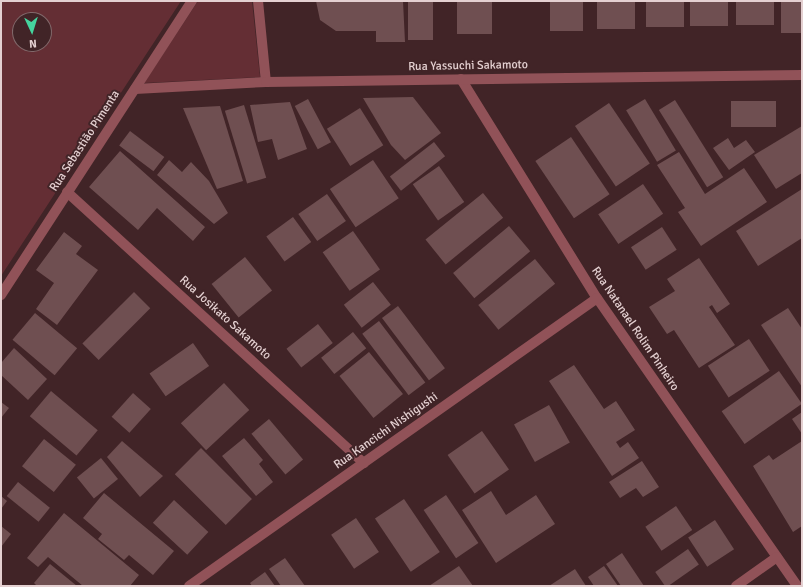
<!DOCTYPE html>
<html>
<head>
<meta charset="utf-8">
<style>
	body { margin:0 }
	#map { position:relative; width:803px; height:587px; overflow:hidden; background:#412427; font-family:Signika,sans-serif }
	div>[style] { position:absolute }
	.green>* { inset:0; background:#642e34 }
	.building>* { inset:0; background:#6f4f51; transform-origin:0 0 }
	.minor>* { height:10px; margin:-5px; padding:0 5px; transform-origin:5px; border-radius:5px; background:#915258 }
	span { translate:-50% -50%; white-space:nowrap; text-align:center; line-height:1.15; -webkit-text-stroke:4px #412427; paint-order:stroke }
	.street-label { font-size:12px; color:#e4d0d1 }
	.frame { position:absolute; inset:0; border:2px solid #e4d0d1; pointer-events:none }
	.north { position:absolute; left:12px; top:12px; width:40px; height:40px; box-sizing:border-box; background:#412427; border:1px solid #82696b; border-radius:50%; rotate:176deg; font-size:11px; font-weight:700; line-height:16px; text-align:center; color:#e4d0d1 }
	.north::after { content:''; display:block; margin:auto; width:14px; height:18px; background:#45d49e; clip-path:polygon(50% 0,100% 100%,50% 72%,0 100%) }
</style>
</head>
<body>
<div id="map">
	<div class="green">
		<i style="clip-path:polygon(evenodd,1px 1px,181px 1px,1px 276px,1px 1px,20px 20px,44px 20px,44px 44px,20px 44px,20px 20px)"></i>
		<i style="clip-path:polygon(198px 1px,252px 1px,260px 77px,144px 83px)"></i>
	</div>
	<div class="building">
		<i style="clip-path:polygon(316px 1px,403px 1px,405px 42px,376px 42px,376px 31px,336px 31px,320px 20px)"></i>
		<i style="left:408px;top:1px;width:25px;height:39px"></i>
		<i style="left:457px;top:1px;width:35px;height:33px"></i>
		<i style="left:550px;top:1px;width:33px;height:30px"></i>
		<i style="left:597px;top:1px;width:38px;height:28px"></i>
		<i style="left:646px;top:1px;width:38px;height:26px"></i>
		<i style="left:690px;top:1px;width:38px;height:25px"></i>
		<i style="left:736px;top:1px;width:38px;height:24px"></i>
		<i style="left:781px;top:1px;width:21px;height:32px"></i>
		<i style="clip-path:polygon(413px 97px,441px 133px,405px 160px,391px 145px,363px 98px)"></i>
		<i style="left:308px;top:99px;width:49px;height:15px;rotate:62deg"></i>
		<i style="left:645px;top:99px;width:60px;height:22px;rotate:59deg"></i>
		<i style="left:675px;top:100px;width:91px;height:19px;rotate:58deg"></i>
		<i style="left:776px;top:101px;width:26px;height:45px;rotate:90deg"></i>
		<i style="clip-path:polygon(290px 102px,307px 149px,278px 160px,272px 139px,258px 142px,250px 105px)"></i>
		<i style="left:609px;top:103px;width:73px;height:41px;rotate:56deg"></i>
		<i style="left:244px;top:105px;width:76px;height:20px;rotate:73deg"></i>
		<i style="clip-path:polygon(220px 106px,243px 181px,217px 189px,183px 108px)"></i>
		<i style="left:360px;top:108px;width:44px;height:39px;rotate:58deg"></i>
		<i style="clip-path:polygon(802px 126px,802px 173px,776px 189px,754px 155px)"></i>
		<i style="left:130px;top:131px;width:43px;height:18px;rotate:37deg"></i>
		<i style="left:571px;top:137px;width:69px;height:43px;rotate:56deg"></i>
		<i style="clip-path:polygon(728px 138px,734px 148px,746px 140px,755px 152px,729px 170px,713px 148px)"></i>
		<i style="left:434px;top:142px;width:18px;height:56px;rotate:52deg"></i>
		<i style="clip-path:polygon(120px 151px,205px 227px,193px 241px,157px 208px,138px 230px,89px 187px)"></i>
		<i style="clip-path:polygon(679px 152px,705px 194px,744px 168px,767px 202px,701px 246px,678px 212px,685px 208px,657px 165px)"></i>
		<i style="clip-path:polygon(169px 160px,182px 172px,191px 162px,209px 181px,228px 213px,214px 224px,157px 175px)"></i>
		<i style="left:373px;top:160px;width:46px;height:52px;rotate:56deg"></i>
		<i style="left:439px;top:166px;width:44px;height:32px;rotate:55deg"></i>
		<i style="left:643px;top:184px;width:36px;height:54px;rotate:56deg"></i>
		<i style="clip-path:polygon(802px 189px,802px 238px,758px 266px,736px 231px)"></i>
		<i style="left:483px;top:193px;width:32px;height:74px;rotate:51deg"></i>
		<i style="left:327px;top:194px;width:33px;height:35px;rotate:55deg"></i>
		<i style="left:293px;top:217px;width:31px;height:33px;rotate:54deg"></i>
		<i style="left:509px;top:226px;width:33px;height:73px;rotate:50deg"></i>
		<i style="left:662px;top:227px;width:27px;height:37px;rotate:57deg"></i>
		<i style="left:353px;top:231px;width:47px;height:37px;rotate:55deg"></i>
		<i style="clip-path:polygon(64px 232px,82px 246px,76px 254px,98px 270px,57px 325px,36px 309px,54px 283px,36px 270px)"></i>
		<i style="left:245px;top:257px;width:43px;height:43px;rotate:51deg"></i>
		<i style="clip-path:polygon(699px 258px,730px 304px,717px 313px,712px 305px,709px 307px,735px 345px,699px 368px,674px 330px,667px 334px,649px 307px,675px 291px,667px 279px)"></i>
		<i style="left:535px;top:259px;width:32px;height:73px;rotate:51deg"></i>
		<i style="left:373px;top:282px;width:29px;height:37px;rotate:52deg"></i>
		<i style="left:134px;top:292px;width:23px;height:73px;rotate:45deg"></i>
		<i style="left:398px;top:306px;width:78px;height:20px;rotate:53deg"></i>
		<i style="clip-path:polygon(788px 308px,802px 329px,802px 387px,761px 325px)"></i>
		<i style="left:35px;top:313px;width:55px;height:35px;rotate:40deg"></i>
		<i style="left:379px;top:321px;width:77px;height:21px;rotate:53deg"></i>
		<i style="left:318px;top:324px;width:24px;height:40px;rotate:52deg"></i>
		<i style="left:353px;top:332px;width:21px;height:41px;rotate:51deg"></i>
		<i style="left:749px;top:339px;width:38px;height:49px;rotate:57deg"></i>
		<i style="left:193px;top:343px;width:28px;height:53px;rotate:55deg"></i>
		<i style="clip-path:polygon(14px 348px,47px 379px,28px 400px,1px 375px,1px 363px)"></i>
		<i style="left:369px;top:352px;width:54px;height:38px;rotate:51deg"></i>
		<i style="clip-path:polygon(574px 365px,604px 409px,616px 401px,635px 430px,616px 442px,620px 448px,628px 442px,639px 458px,612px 476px,549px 381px)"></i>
		<i style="left:779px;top:371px;width:40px;height:70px;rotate:55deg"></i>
		<i style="left:224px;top:383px;width:37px;height:59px;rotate:47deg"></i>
		<i style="left:51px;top:391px;width:61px;height:33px;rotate:40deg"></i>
		<i style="left:133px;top:393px;width:24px;height:32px;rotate:42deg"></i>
		<i style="clip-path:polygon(1px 402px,9px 408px,1px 418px)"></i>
		<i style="left:549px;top:405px;width:43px;height:40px;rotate:61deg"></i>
		<i style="clip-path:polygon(802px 412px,802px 434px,792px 419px)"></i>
		<i style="left:269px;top:419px;width:53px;height:23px;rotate:50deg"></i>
		<i style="left:482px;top:431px;width:47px;height:42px;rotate:55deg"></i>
		<i style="clip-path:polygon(244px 438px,263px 460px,259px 464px,273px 482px,256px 496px,222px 456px)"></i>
		<i style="left:44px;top:439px;width:41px;height:35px;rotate:39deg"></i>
		<i style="clip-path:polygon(122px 441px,163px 476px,140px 497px,107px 457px)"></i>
		<i style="clip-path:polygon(802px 441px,802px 526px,793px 532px,753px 466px,769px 455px,773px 460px)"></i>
		<i style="left:201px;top:448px;width:72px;height:37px;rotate:45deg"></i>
		<i style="left:101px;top:458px;width:27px;height:31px;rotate:51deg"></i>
		<i style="clip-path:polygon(642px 461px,659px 487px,643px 497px,636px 488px,620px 498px,609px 482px)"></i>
		<i style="left:18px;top:482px;width:41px;height:18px;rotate:39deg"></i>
		<i style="clip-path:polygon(491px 491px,506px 515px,536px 495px,555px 524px,496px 563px,462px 510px)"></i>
		<i style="clip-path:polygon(104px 493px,174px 551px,153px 575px,129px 555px,124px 560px,98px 539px,102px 534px,83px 518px)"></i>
		<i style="left:446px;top:495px;width:58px;height:27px;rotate:56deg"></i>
		<i style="clip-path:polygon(1px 496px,7px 501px,1px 509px)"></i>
		<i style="left:404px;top:499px;width:64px;height:35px;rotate:56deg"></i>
		<i style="left:174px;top:500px;width:47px;height:31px;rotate:43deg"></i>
		<i style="left:676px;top:506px;width:29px;height:37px;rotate:56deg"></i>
		<i style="clip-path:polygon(64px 513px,139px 575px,130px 586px,83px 586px,48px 557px,38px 567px,27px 558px)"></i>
		<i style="left:356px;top:518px;width:41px;height:30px;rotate:56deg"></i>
		<i style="left:715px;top:520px;width:35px;height:32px;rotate:57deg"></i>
		<i style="clip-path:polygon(1px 526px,11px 534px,1px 547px)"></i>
		<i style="left:688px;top:549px;width:19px;height:40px;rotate:55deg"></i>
		<i style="clip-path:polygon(622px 553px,644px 586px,621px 586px,606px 564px)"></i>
		<i style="clip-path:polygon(285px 558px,305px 586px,281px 586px,269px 569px)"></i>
		<i style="clip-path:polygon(50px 564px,77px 586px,37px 586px,34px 583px)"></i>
		<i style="clip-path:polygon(459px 566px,473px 586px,429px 586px)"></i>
		<i style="clip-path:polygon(604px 566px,618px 586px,594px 586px,588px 577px)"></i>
		<i style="clip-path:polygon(575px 569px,586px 586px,549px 586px)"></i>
		<i style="clip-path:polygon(265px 572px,275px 586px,252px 586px,250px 583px)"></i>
	</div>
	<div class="minor">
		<i style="left:258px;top:1px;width:81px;rotate:84.4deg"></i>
		<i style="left:461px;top:79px;width:258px;rotate:58.2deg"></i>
		<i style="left:597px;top:298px;width:351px;rotate:55.2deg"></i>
		<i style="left:135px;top:89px;width:131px;rotate:-3.1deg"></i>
		<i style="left:266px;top:82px;width:536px;rotate:-0.75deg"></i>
		<i style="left:67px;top:192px;width:402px;rotate:42.4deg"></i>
		<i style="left:1px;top:295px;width:351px;rotate:-57deg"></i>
		<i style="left:189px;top:586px;width:499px;rotate:-35.2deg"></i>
		<i style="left:736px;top:586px;width:50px;rotate:-35.3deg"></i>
	</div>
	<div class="street-label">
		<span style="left:468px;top:66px;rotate:-1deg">Rua Yassuchi Sakamoto</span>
		<span style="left:85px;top:141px;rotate:-57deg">Rua Sebastião Pimenta</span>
		<span style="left:225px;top:318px;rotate:42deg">Rua Josikato Sakamoto</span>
		<span style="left:635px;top:329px;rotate:56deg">Rua Natanael Rolim Pinheiro</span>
		<span style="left:386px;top:431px;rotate:-35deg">Rua Kancichi Nishigushi</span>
	</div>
	<div class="frame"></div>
	<div class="north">N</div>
</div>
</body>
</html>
